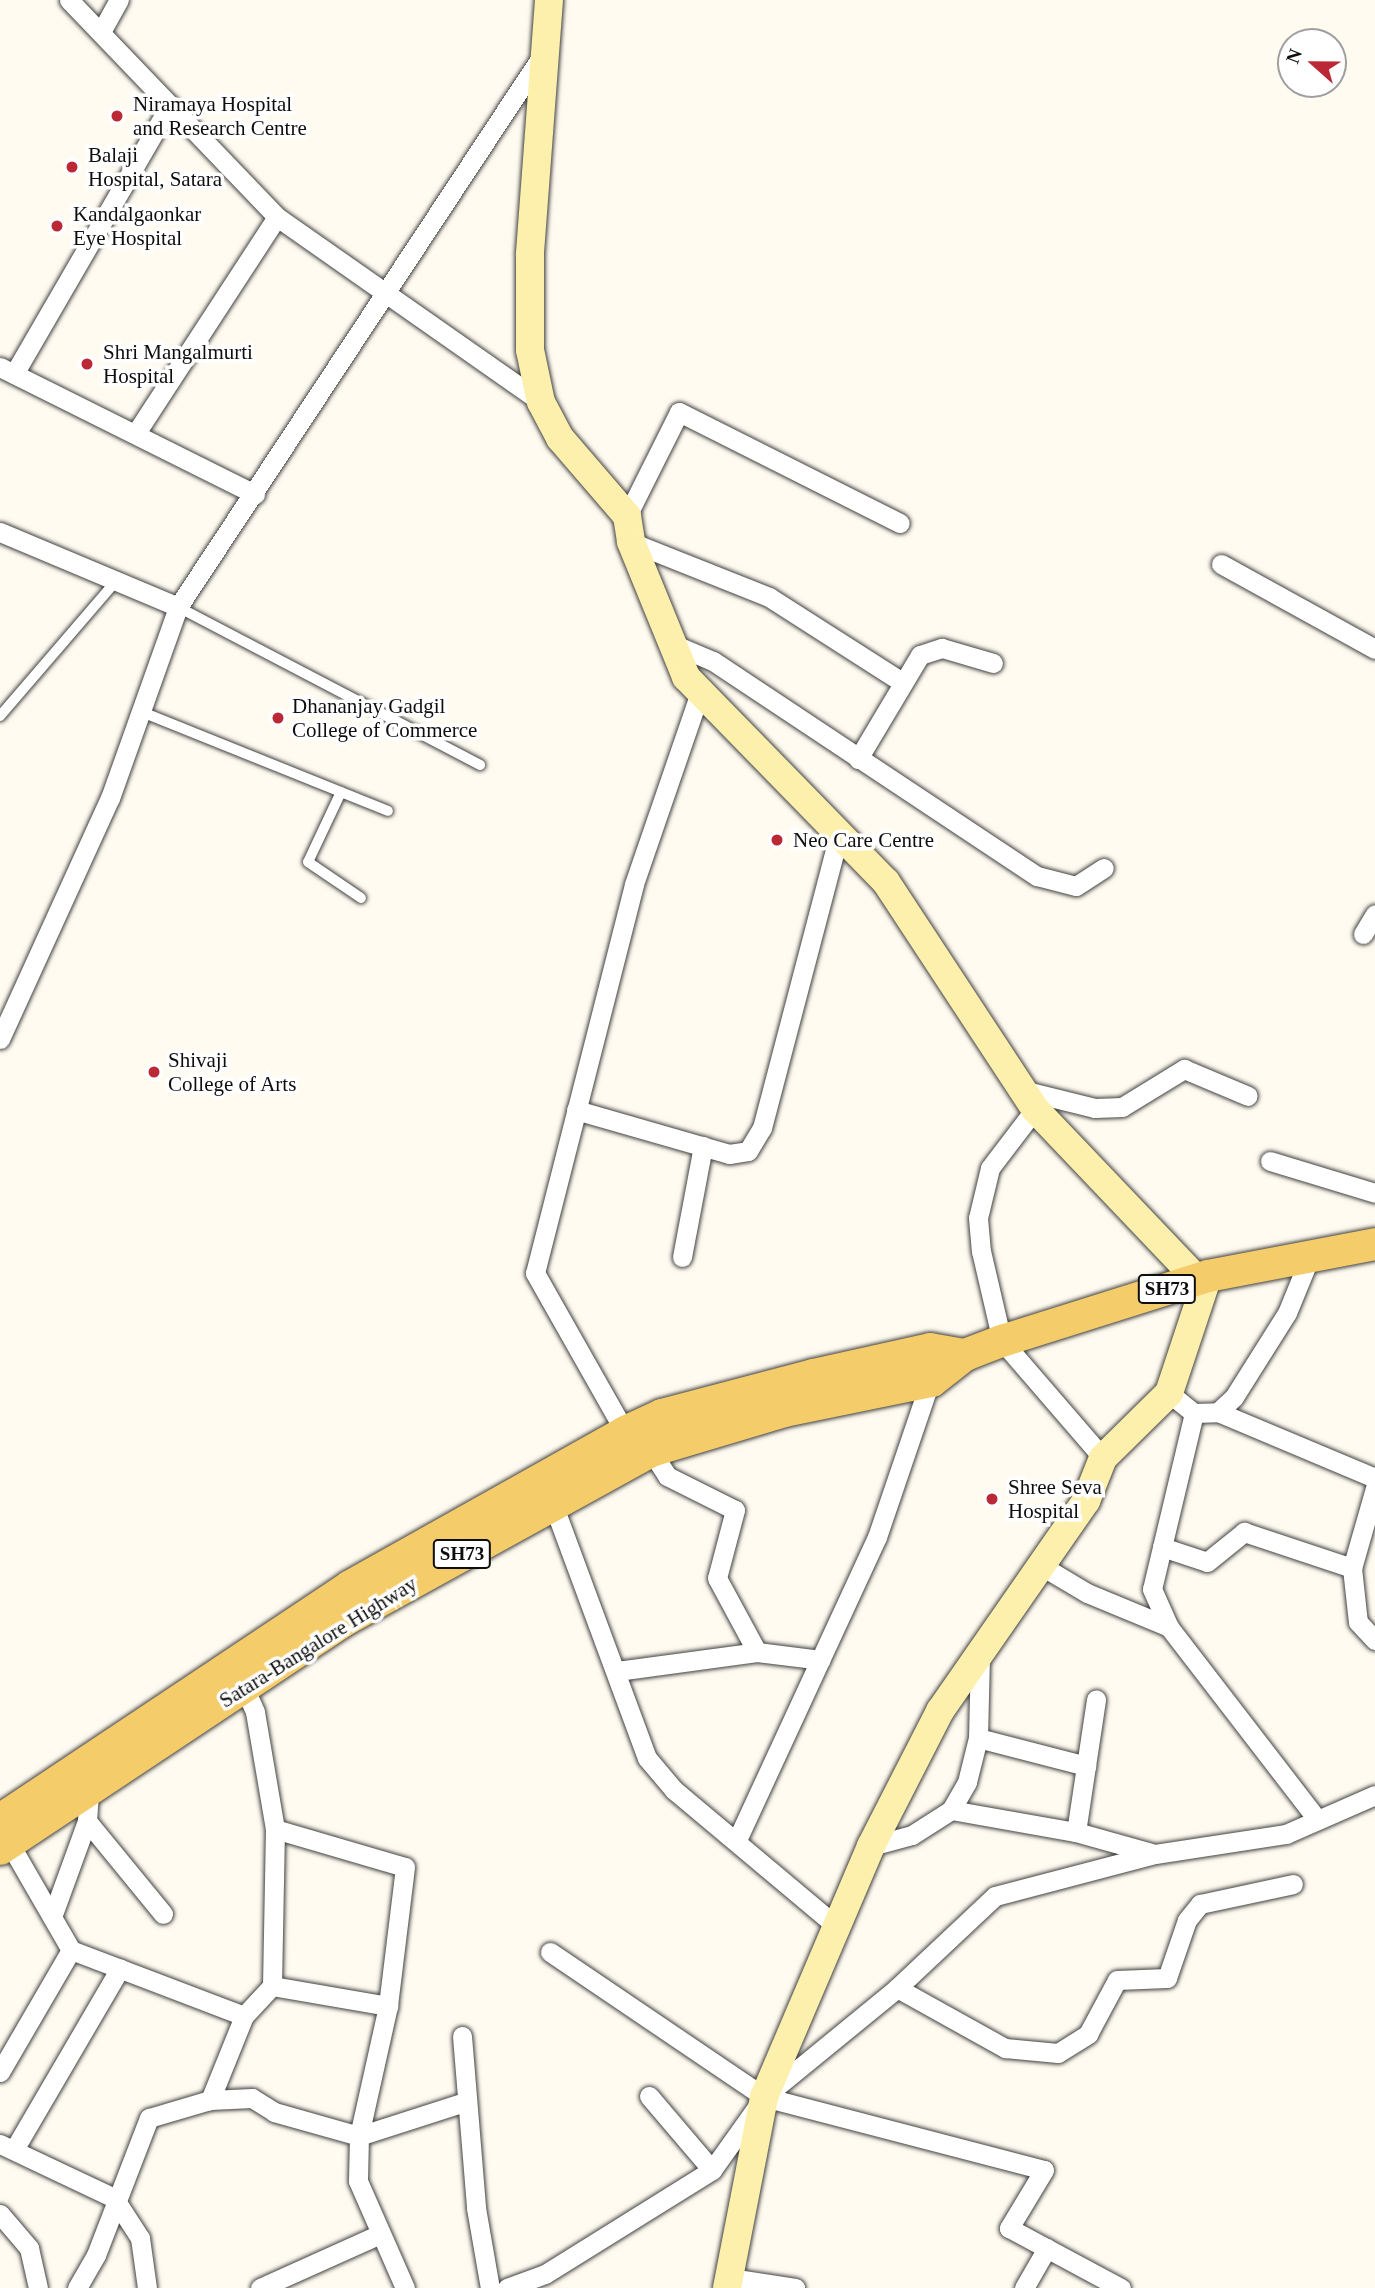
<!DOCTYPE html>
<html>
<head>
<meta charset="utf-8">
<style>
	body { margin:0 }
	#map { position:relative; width:1375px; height:2288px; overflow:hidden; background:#fffbf0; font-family:"Times New Roman",serif }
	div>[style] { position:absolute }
	.roads { filter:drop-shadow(0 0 2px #414141) drop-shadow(0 0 2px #414141) }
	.lane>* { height:10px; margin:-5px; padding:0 5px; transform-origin:5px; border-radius:5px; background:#fff }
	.street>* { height:19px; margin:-9.5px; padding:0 9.5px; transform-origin:9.5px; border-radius:9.5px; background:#fff }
	.secondary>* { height:28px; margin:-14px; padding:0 14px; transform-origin:14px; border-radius:14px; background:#fdf0ad }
	.primary>* { height:32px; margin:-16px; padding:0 16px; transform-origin:16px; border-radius:16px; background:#f5cc6a }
	.dots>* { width:19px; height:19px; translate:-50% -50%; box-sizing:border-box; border:4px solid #fff; border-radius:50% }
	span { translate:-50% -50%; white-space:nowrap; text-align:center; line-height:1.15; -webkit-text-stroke:7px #fff; paint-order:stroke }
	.shield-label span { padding:2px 5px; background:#fff; border:2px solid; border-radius:5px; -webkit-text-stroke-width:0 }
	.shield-label { font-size:19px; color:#0e0e0e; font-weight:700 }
	.poi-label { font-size:21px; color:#0e0e0e }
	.left { translate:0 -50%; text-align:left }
	.street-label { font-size:21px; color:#0e0e0e }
	.north { position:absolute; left:1277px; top:28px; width:70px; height:70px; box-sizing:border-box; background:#fff; border:2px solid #9f9f9f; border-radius:50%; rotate:291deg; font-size:19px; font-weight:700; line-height:28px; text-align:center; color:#0e0e0e }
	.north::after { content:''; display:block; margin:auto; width:24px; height:32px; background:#bb2937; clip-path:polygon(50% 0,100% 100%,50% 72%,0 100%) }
</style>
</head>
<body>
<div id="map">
	<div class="roads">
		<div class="lane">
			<i style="left:178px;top:607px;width:341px;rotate:27.6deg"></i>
			<i style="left:142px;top:712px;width:265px;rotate:21.9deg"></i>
			<i style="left:0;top:716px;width:178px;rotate:-49.3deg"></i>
			<i style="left:341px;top:792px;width:77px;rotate:115.2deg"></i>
			<i style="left:308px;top:862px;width:64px;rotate:34.2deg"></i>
		</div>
		<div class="street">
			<i style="left:69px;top:0;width:301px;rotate:46.2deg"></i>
			<i style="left:277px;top:217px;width:322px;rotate:35deg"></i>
			<i style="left:101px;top:32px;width:37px;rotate:-61deg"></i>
			<i style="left:0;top:367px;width:285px;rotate:26.5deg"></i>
			<i style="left:14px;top:374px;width:311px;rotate:-59.9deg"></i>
			<i style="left:136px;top:433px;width:258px;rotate:-56.9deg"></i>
			<i style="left:627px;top:516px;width:116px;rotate:-63.4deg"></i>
			<i style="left:679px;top:412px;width:247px;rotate:26.7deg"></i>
			<i style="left:0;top:532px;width:193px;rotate:22.8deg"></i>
			<i style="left:631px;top:542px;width:149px;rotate:21.7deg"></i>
			<i style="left:769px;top:597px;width:158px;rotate:32.6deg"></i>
			<i style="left:1221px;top:564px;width:176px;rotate:28.9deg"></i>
			<i style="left:675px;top:645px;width:41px;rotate:22.8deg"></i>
			<i style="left:713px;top:661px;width:389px;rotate:33.6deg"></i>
			<i style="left:1037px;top:876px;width:40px;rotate:14.4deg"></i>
			<i style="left:1076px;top:886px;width:33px;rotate:-33deg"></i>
			<i style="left:858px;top:759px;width:121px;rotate:-59.2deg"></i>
			<i style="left:920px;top:655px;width:23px;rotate:-18deg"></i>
			<i style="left:942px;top:648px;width:53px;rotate:16.4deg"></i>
			<i style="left:1363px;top:934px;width:23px;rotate:-59deg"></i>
			<i style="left:0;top:1039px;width:265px;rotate:-65.5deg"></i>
			<i style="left:110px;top:798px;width:203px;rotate:-70.4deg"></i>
			<i style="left:178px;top:607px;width:663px;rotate:-56.57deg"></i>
			<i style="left:1022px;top:1090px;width:75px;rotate:13.9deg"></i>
			<i style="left:1095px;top:1108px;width:27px;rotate:-2deg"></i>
			<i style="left:1122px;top:1107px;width:73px;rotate:-31.5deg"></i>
			<i style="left:1184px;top:1069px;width:69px;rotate:22.9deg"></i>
			<i style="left:1035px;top:1109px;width:74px;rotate:127.3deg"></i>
			<i style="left:990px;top:1168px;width:51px;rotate:103.5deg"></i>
			<i style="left:978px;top:1218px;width:33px;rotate:85deg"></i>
			<i style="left:981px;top:1251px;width:92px;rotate:76.9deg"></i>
			<i style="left:1002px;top:1341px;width:155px;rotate:49.2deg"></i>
			<i style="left:576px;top:1110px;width:159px;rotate:16deg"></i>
			<i style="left:729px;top:1154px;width:19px;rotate:-9deg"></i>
			<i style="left:748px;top:1151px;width:27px;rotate:-59deg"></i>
			<i style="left:762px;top:1128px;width:304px;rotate:-75.3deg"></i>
			<i style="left:1270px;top:1161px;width:110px;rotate:16.9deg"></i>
			<i style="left:682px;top:1257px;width:113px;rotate:-79.3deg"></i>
			<i style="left:1169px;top:1393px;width:32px;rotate:39deg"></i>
			<i style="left:1194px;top:1413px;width:181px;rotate:103.4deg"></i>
			<i style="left:1152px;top:1589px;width:42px;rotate:65.9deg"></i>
			<i style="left:1169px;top:1627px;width:241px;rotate:52.4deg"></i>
			<i style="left:1218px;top:1412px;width:170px;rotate:22.8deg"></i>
			<i style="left:1194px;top:1413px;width:24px;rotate:-2deg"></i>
			<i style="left:1218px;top:1412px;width:22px;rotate:-43deg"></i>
			<i style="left:1234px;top:1397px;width:99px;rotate:-57.8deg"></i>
			<i style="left:1287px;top:1313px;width:58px;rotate:-67.8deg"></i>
			<i style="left:625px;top:1432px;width:183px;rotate:-119.5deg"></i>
			<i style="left:535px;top:1273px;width:401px;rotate:-75.7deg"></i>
			<i style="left:634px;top:884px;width:203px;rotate:-71deg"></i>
			<i style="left:651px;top:1451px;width:30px;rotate:57deg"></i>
			<i style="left:667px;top:1476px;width:76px;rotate:26.6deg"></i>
			<i style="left:735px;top:1510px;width:70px;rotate:104.8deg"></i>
			<i style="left:717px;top:1578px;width:84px;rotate:61.6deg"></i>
			<i style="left:1375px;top:1488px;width:83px;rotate:106deg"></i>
			<i style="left:1352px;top:1568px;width:54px;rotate:83.7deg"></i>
			<i style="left:1358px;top:1622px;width:25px;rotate:47deg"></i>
			<i style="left:553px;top:1504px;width:271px;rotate:69.7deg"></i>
			<i style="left:647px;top:1758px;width:42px;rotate:49.8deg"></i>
			<i style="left:674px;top:1790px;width:210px;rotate:40deg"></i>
			<i style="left:1162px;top:1547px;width:47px;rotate:18.4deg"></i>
			<i style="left:1207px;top:1562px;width:48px;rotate:-39deg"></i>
			<i style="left:1244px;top:1532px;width:114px;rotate:18.4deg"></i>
			<i style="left:1040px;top:1565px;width:55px;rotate:30.8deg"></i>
			<i style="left:1087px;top:1593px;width:89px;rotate:22.5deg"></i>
			<i style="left:617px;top:1671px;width:141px;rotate:-7.7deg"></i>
			<i style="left:757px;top:1652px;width:64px;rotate:7.1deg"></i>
			<i style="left:244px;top:1687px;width:27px;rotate:66deg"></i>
			<i style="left:255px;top:1712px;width:119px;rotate:80.3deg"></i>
			<i style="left:275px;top:1829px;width:157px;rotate:91.1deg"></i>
			<i style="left:978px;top:1738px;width:112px;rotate:14.5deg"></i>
			<i style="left:951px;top:1810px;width:127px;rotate:10deg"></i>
			<i style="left:1076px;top:1832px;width:78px;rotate:15.6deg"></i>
			<i style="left:87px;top:1821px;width:120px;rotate:50.7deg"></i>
			<i style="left:275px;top:1829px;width:135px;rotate:16.3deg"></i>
			<i style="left:405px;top:1867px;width:140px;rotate:97deg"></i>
			<i style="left:1076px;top:1832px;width:134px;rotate:-81.4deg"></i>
			<i style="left:737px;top:1840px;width:334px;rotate:-65.2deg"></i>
			<i style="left:877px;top:1537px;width:171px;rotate:-71.2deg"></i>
			<i style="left:871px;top:1846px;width:42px;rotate:-15deg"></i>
			<i style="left:912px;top:1835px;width:46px;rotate:-32.7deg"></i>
			<i style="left:951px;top:1810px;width:32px;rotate:-60deg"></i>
			<i style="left:967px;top:1782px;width:45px;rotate:-76deg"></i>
			<i style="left:978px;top:1738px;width:81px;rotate:-88.6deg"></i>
			<i style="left:52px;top:1917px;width:102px;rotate:-70deg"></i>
			<i style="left:87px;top:1821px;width:28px;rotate:-86deg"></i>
			<i style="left:71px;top:1950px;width:185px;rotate:20.9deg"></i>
			<i style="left:244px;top:2016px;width:91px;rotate:112deg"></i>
			<i style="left:550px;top:1952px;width:258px;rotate:34.1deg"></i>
			<i style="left:764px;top:2097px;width:289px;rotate:14.6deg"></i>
			<i style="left:1044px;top:2170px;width:68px;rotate:121.1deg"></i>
			<i style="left:1009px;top:2228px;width:127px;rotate:28.2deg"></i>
			<i style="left:897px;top:1988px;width:124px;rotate:29.1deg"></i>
			<i style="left:1005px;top:2048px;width:53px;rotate:5.4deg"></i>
			<i style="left:1058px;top:2053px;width:36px;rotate:-32deg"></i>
			<i style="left:1088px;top:2034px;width:61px;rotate:-61.8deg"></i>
			<i style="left:1117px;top:1980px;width:50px;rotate:-2.3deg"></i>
			<i style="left:1167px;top:1978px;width:61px;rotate:-71deg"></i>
			<i style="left:1187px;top:1920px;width:21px;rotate:-51deg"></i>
			<i style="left:1200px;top:1904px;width:95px;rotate:-12.1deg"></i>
			<i style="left:244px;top:2016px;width:41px;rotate:-47deg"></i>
			<i style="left:272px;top:1986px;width:118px;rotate:9.8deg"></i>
			<i style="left:388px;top:2006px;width:133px;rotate:102.6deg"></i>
			<i style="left:359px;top:2136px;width:45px;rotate:91.3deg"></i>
			<i style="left:358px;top:2181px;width:117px;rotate:66.3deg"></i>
			<i style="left:462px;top:2036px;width:173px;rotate:85.3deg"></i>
			<i style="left:476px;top:2208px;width:81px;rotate:80.1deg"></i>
			<i style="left:0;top:2072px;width:141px;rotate:-59.8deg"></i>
			<i style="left:71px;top:1950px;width:134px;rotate:-120deg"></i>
			<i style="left:649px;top:2096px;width:97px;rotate:49.6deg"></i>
			<i style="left:0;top:2144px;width:126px;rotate:25.3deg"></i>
			<i style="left:114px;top:2198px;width:48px;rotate:57deg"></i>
			<i style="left:140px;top:2238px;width:50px;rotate:82deg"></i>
			<i style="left:15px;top:2148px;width:208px;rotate:-59.7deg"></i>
			<i style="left:0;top:2214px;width:45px;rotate:49.5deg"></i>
			<i style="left:29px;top:2248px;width:41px;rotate:77.3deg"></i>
			<i style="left:730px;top:2278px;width:66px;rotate:8.7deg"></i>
			<i style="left:77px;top:2288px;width:38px;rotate:-60deg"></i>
			<i style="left:96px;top:2255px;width:147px;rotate:-68.9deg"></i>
			<i style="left:149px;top:2118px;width:64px;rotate:-16.4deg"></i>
			<i style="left:210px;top:2100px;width:42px;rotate:-2.7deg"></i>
			<i style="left:252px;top:2098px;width:26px;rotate:32deg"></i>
			<i style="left:274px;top:2112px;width:88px;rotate:15.8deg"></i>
			<i style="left:359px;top:2136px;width:111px;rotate:-17.8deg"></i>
			<i style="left:260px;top:2288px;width:132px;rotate:-24.2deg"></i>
			<i style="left:507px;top:2288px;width:40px;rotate:-20.2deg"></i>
			<i style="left:545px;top:2274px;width:197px;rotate:-31.9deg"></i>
			<i style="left:712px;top:2170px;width:90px;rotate:-54.5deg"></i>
			<i style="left:764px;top:2097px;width:172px;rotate:-39.3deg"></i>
			<i style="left:897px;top:1988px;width:134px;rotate:-43.2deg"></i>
			<i style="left:995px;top:1896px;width:165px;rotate:-14.7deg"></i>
			<i style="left:1155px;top:1854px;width:133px;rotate:-8.7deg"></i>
			<i style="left:1286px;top:1834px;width:97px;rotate:-23.7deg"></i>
			<i style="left:1024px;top:2288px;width:46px;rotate:-60.1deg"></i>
		</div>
		<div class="secondary">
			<i style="left:549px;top:0;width:256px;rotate:94.3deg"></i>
			<i style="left:530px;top:255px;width:95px;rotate:90deg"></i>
			<i style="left:530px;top:350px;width:53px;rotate:78.1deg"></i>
			<i style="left:541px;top:402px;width:41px;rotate:62.2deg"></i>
			<i style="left:560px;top:438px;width:103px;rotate:49.3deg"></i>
			<i style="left:627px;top:516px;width:26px;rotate:81deg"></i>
			<i style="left:631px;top:542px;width:146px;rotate:67.8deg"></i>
			<i style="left:686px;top:677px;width:286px;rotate:45.7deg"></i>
			<i style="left:886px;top:882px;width:272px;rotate:56.7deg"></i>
			<i style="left:1035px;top:1109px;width:235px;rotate:46.4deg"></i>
			<i style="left:727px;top:2288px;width:195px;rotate:-79deg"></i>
			<i style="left:764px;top:2097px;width:273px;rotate:-66.9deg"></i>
			<i style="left:871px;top:1846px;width:152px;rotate:-62.9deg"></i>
			<i style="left:940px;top:1711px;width:256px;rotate:-55.2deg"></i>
			<i style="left:1086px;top:1501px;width:46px;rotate:-68.4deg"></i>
			<i style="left:1103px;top:1458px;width:93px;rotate:-44.6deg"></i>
			<i style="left:1169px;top:1393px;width:123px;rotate:-71.6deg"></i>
		</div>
		<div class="primary">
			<i style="left:0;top:1820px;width:420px;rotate:-33.7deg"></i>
			<i style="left:349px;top:1587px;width:317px;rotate:-29.3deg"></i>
			<i style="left:625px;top:1432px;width:41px;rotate:-24.7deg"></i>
			<i style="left:662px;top:1415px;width:156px;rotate:-14.8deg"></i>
			<i style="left:813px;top:1375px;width:120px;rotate:-12.5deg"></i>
			<i style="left:930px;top:1349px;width:36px;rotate:10deg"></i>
			<i style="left:0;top:1849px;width:412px;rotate:-33.6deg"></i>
			<i style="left:343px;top:1621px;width:352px;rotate:-28.9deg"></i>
			<i style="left:651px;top:1451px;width:139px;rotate:-16.7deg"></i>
			<i style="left:784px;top:1411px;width:151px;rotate:-11.5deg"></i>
			<i style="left:932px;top:1381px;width:42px;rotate:-38.2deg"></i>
			<i style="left:965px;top:1355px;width:40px;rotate:-21deg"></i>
			<i style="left:1002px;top:1341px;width:216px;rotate:-17.5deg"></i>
			<i style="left:1208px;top:1276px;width:170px;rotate:-10.8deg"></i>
		</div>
	</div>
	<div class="dots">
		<i style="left:117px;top:116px;background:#bb2937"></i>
		<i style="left:72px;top:167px;background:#bb2937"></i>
		<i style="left:57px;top:226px;background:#bb2937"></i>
		<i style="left:87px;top:364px;background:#bb2937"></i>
		<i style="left:278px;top:718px;background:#bb2937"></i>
		<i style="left:777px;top:840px;background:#bb2937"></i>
		<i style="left:154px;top:1072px;background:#bb2937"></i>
		<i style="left:992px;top:1499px;background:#bb2937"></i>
	</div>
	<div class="shield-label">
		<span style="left:1167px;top:1289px">SH73</span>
		<span style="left:462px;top:1554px">SH73</span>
	</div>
	<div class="poi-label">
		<span class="left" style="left:133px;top:116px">Niramaya Hospital<br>and Research Centre</span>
		<span class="left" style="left:88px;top:167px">Balaji<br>Hospital, Satara</span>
		<span class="left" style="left:73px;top:226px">Kandalgaonkar<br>Eye Hospital</span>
		<span class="left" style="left:103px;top:364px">Shri Mangalmurti<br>Hospital</span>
		<span class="left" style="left:292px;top:718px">Dhananjay Gadgil<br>College of Commerce</span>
		<span class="left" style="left:793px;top:840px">Neo Care Centre</span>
		<span class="left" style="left:168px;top:1072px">Shivaji<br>College of Arts</span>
		<span class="left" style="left:1008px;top:1499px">Shree Seva<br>Hospital</span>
	</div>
	<div class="street-label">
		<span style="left:318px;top:1642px;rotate:-32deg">Satara-Bangalore Highway</span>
	</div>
	<div class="north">N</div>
</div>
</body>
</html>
